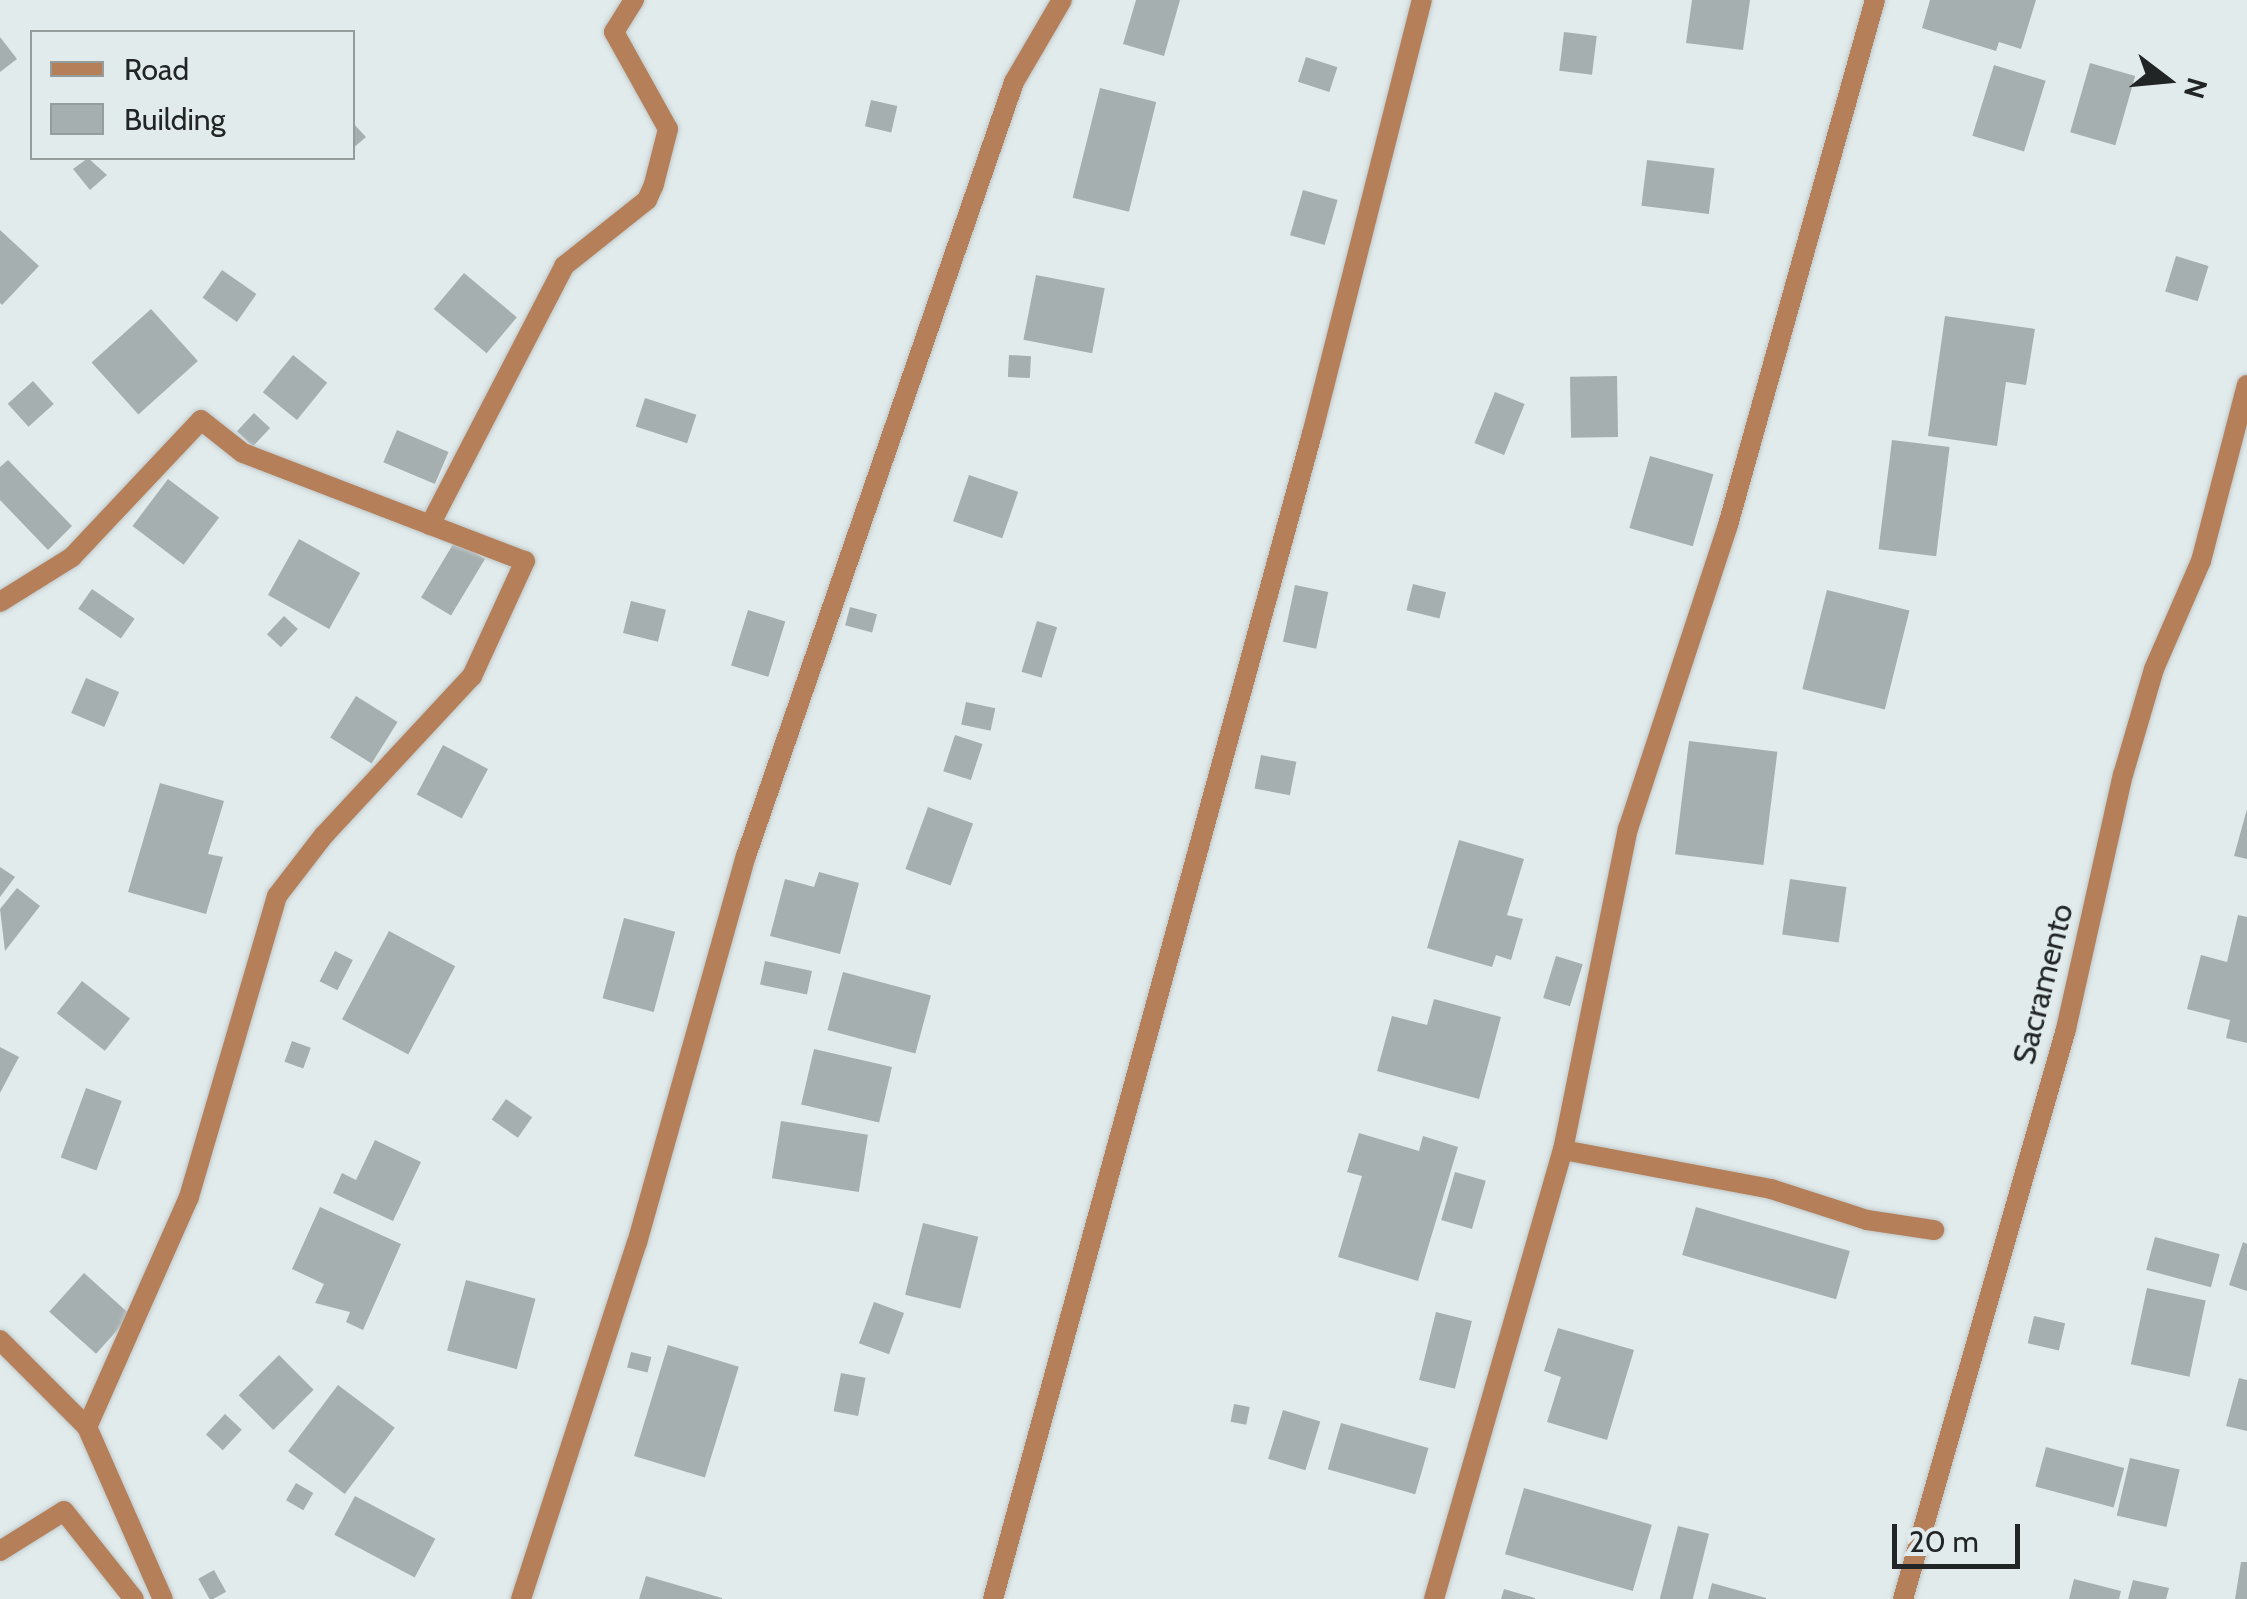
<!DOCTYPE html>
<html>
<head>
<meta charset="utf-8">
<style>
	body { margin:0 }
	#map { position:relative; width:2247px; height:1599px; overflow:hidden; background:#e2ebec; font-family:Cabin,sans-serif }
	div>[style] { position:absolute }
	.building>* { inset:0; background:#a6afb0; transform-origin:0 0 }
	.roads { filter:drop-shadow(0 0 2px #bfc7c8) drop-shadow(0 0 2px #bfc7c8) }
	.lane>* { height:20px; margin:-10px; padding:0 10px; transform-origin:10px; border-radius:10px; background:#b58059 }
	.street>* { height:20px; margin:-10px; padding:0 10px; transform-origin:10px; border-radius:10px; background:#b58059 }
	span { translate:-50% -50%; white-space:nowrap; text-align:center; line-height:1.15; -webkit-text-stroke:8px #e2ebec; paint-order:stroke }
	.street-label { font-size:32px; color:#212525 }
	.legend { position:absolute; left:30px; top:30px; width:325px; height:130px; box-sizing:border-box; background:#e2ebec; border:2px solid #959c9c; margin:0; padding:12px 18px; list-style:none; font-size:30px; color:#212525 }
	.legend li { display:flex; align-items:center; gap:20px; height:50px }
	.legend b { width:50px; border:2px solid #959c9c }
	.north { position:absolute; left:2117px; top:30px; width:100px; height:100px; -webkit-text-stroke:8px #e2ebec; paint-order:stroke; rotate:106deg; font-size:28px; font-weight:700; line-height:40px; text-align:center; color:#212525 }
	.north::after { content:''; display:block; margin:auto; width:35px; height:45px; background:#212525; clip-path:polygon(50% 0,100% 100%,50% 72%,0 100%) }
	.scale { position:absolute; left:1892px; top:1524px; width:128px; height:45px; box-sizing:border-box; border:5px solid #212525; border-top:0; padding-left:12px; font-size:30px; line-height:35px; white-space:nowrap; color:#212525; -webkit-text-stroke:8px #e2ebec; paint-order:stroke }
</style>
</head>
<body>
<div id="map">
	<div class="building">
		<i style="clip-path:polygon(1136px 0,1180px 0,1164px 56px,1123px 44px)"></i>
		<i style="clip-path:polygon(1692px 0,1750px 0,1743px 50px,1686px 43px)"></i>
		<i style="clip-path:polygon(1930px 0,2036px 0,2021px 49px,1999px 42px,1996px 51px,1922px 28px)"></i>
		<i style="left:1564px;top:32px;width:33px;height:39px;rotate:7deg"></i>
		<i style="clip-path:polygon(0 37px,17px 59px,0 72px)"></i>
		<i style="left:1306px;top:57px;width:33px;height:26px;rotate:18deg"></i>
		<i style="left:2090px;top:63px;width:47px;height:72px;rotate:16deg"></i>
		<i style="left:1994px;top:65px;width:54px;height:74px;rotate:17deg"></i>
		<i style="left:1100px;top:88px;width:58px;height:113px;rotate:14deg"></i>
		<i style="left:871px;top:100px;width:27px;height:27px;rotate:13deg"></i>
		<i style="clip-path:polygon(352px 122px,366px 137px,352px 149px)"></i>
		<i style="clip-path:polygon(88px 158px,107px 175px,90px 190px,73px 169px)"></i>
		<i style="left:1647px;top:160px;width:68px;height:46px;rotate:7deg"></i>
		<i style="left:1303px;top:190px;width:36px;height:47px;rotate:16deg"></i>
		<i style="clip-path:polygon(0 230px,39px 266px,2px 305px,0 303px)"></i>
		<i style="left:2176px;top:256px;width:34px;height:37px;rotate:17deg"></i>
		<i style="left:222px;top:270px;width:42px;height:34px;rotate:35deg"></i>
		<i style="left:464px;top:273px;width:69px;height:47px;rotate:40deg"></i>
		<i style="left:1036px;top:275px;width:70px;height:66px;rotate:11deg"></i>
		<i style="left:151px;top:309px;width:70px;height:80px;rotate:48deg"></i>
		<i style="clip-path:polygon(1945px 316px,2035px 329px,2026px 385px,2006px 382px,1997px 446px,1928px 436px)"></i>
		<i style="left:293px;top:355px;width:44px;height:48px;rotate:39deg"></i>
		<i style="left:1009px;top:355px;width:22px;height:22px;rotate:3deg"></i>
		<i style="left:1617px;top:376px;width:61px;height:47px;rotate:89deg"></i>
		<i style="left:33px;top:381px;width:31px;height:34px;rotate:48deg"></i>
		<i style="left:1495px;top:392px;width:32px;height:55px;rotate:22deg"></i>
		<i style="left:645px;top:398px;width:54px;height:30px;rotate:18deg"></i>
		<i style="left:254px;top:413px;width:22px;height:25px;rotate:43deg"></i>
		<i style="left:397px;top:430px;width:56px;height:35px;rotate:23deg"></i>
		<i style="left:1892px;top:440px;width:58px;height:110px;rotate:7deg"></i>
		<i style="left:1650px;top:456px;width:66px;height:75px;rotate:16deg"></i>
		<i style="clip-path:polygon(8px 460px,72px 526px,48px 550px,0 500px,0 467px)"></i>
		<i style="left:969px;top:475px;width:52px;height:49px;rotate:19deg"></i>
		<i style="left:168px;top:479px;width:64px;height:59px;rotate:37deg"></i>
		<i style="left:299px;top:539px;width:70px;height:64px;rotate:29deg"></i>
		<i style="left:455px;top:541px;width:35px;height:66px;rotate:31deg"></i>
		<i style="left:1413px;top:584px;width:34px;height:27px;rotate:14deg"></i>
		<i style="left:1295px;top:585px;width:34px;height:58px;rotate:12deg"></i>
		<i style="left:92px;top:589px;width:52px;height:24px;rotate:35deg"></i>
		<i style="left:1827px;top:590px;width:85px;height:102px;rotate:14deg"></i>
		<i style="left:631px;top:601px;width:36px;height:33px;rotate:14deg"></i>
		<i style="left:850px;top:607px;width:28px;height:19px;rotate:15deg"></i>
		<i style="left:748px;top:610px;width:39px;height:58px;rotate:17deg"></i>
		<i style="left:284px;top:616px;width:19px;height:25px;rotate:43deg"></i>
		<i style="left:1037px;top:621px;width:21px;height:53px;rotate:17deg"></i>
		<i style="left:86px;top:678px;width:36px;height:38px;rotate:23deg"></i>
		<i style="left:356px;top:696px;width:49px;height:49px;rotate:32deg"></i>
		<i style="left:966px;top:702px;width:30px;height:23px;rotate:12deg"></i>
		<i style="left:955px;top:735px;width:29px;height:38px;rotate:18deg"></i>
		<i style="left:1689px;top:741px;width:89px;height:114px;rotate:7deg"></i>
		<i style="left:443px;top:745px;width:51px;height:56px;rotate:28deg"></i>
		<i style="left:1261px;top:755px;width:36px;height:34px;rotate:11deg"></i>
		<i style="clip-path:polygon(160px 783px,224px 801px,208px 854px,223px 857px,206px 914px,128px 892px)"></i>
		<i style="left:928px;top:807px;width:48px;height:66px;rotate:20deg"></i>
		<i style="clip-path:polygon(2247px 809px,2247px 859px,2234px 856px)"></i>
		<i style="clip-path:polygon(1459px 840px,1524px 859px,1507px 915px,1523px 919px,1511px 960px,1496px 955px,1492px 967px,1427px 948px)"></i>
		<i style="clip-path:polygon(0 867px,15px 877px,0 897px)"></i>
		<i style="clip-path:polygon(819px 872px,859px 883px,840px 954px,770px 936px,785px 879px,814px 887px)"></i>
		<i style="left:1790px;top:879px;width:57px;height:56px;rotate:8deg"></i>
		<i style="clip-path:polygon(17px 888px,40px 906px,5px 951px,0 909px)"></i>
		<i style="clip-path:polygon(2238px 915px,2247px 917px,2247px 1043px,2226px 1038px,2230px 1020px,2187px 1009px,2201px 955px,2227px 962px)"></i>
		<i style="left:624px;top:918px;width:53px;height:83px;rotate:15deg"></i>
		<i style="left:389px;top:931px;width:75px;height:100px;rotate:28deg"></i>
		<i style="left:335px;top:951px;width:20px;height:34px;rotate:27deg"></i>
		<i style="left:1556px;top:956px;width:28px;height:44px;rotate:17deg"></i>
		<i style="left:765px;top:961px;width:48px;height:24px;rotate:12deg"></i>
		<i style="left:843px;top:972px;width:91px;height:60px;rotate:15deg"></i>
		<i style="left:82px;top:981px;width:61px;height:41px;rotate:38deg"></i>
		<i style="clip-path:polygon(1434px 999px,1501px 1017px,1479px 1099px,1377px 1071px,1392px 1016px,1427px 1025px)"></i>
		<i style="left:292px;top:1041px;width:20px;height:22px;rotate:20deg"></i>
		<i style="clip-path:polygon(0 1047px,19px 1057px,0 1093px)"></i>
		<i style="left:814px;top:1049px;width:80px;height:57px;rotate:13deg"></i>
		<i style="left:86px;top:1088px;width:38px;height:74px;rotate:20deg"></i>
		<i style="left:506px;top:1099px;width:32px;height:25px;rotate:35deg"></i>
		<i style="left:781px;top:1121px;width:88px;height:58px;rotate:9deg"></i>
		<i style="clip-path:polygon(1359px 1133px,1419px 1151px,1423px 1136px,1458px 1147px,1418px 1281px,1338px 1257px,1362px 1176px,1347px 1172px)"></i>
		<i style="clip-path:polygon(375px 1140px,421px 1162px,393px 1221px,333px 1193px,342px 1173px,356px 1180px)"></i>
		<i style="left:1455px;top:1172px;width:32px;height:50px;rotate:16deg"></i>
		<i style="clip-path:polygon(320px 1207px,401px 1244px,363px 1330px,346px 1322px,350px 1312px,315px 1303px,324px 1284px,292px 1269px)"></i>
		<i style="left:1696px;top:1207px;width:160px;height:50px;rotate:16deg"></i>
		<i style="left:923px;top:1223px;width:57px;height:74px;rotate:14deg"></i>
		<i style="left:2155px;top:1237px;width:67px;height:34px;rotate:15deg"></i>
		<i style="clip-path:polygon(2243px 1242px,2247px 1244px,2247px 1291px,2229px 1285px)"></i>
		<i style="left:84px;top:1273px;width:63px;height:52px;rotate:42deg"></i>
		<i style="left:466px;top:1280px;width:72px;height:73px;rotate:15deg"></i>
		<i style="left:2147px;top:1288px;width:60px;height:78px;rotate:12deg"></i>
		<i style="left:874px;top:1302px;width:32px;height:44px;rotate:20deg"></i>
		<i style="left:1436px;top:1312px;width:37px;height:70px;rotate:14deg"></i>
		<i style="left:2034px;top:1316px;width:32px;height:28px;rotate:13deg"></i>
		<i style="clip-path:polygon(1558px 1328px,1634px 1350px,1607px 1440px,1547px 1422px,1561px 1377px,1544px 1371px)"></i>
		<i style="left:668px;top:1345px;width:74px;height:116px;rotate:17deg"></i>
		<i style="left:631px;top:1352px;width:21px;height:16px;rotate:14deg"></i>
		<i style="left:279px;top:1355px;width:49px;height:57px;rotate:45deg"></i>
		<i style="left:841px;top:1373px;width:25px;height:39px;rotate:11deg"></i>
		<i style="clip-path:polygon(2239px 1378px,2247px 1380px,2247px 1431px,2226px 1426px)"></i>
		<i style="left:338px;top:1385px;width:71px;height:83px;rotate:37deg"></i>
		<i style="left:1234px;top:1404px;width:16px;height:18px;rotate:11deg"></i>
		<i style="left:1283px;top:1410px;width:39px;height:51px;rotate:17deg"></i>
		<i style="left:225px;top:1414px;width:23px;height:28px;rotate:43deg"></i>
		<i style="left:1341px;top:1423px;width:91px;height:48px;rotate:16deg"></i>
		<i style="left:2046px;top:1447px;width:81px;height:41px;rotate:15deg"></i>
		<i style="left:2130px;top:1458px;width:51px;height:59px;rotate:13deg"></i>
		<i style="left:296px;top:1483px;width:20px;height:20px;rotate:30deg"></i>
		<i style="left:1524px;top:1488px;width:133px;height:69px;rotate:16deg"></i>
		<i style="left:355px;top:1496px;width:91px;height:44px;rotate:28deg"></i>
		<i style="left:1678px;top:1526px;width:32px;height:75px;rotate:14deg"></i>
		<i style="clip-path:polygon(2241px 1562px,2247px 1562px,2247px 1599px,2235px 1599px)"></i>
		<i style="left:214px;top:1570px;width:25px;height:18px;rotate:61deg"></i>
		<i style="clip-path:polygon(646px 1576px,722px 1598px,722px 1599px,639px 1599px)"></i>
		<i style="clip-path:polygon(2074px 1579px,2121px 1591px,2119px 1599px,2069px 1599px)"></i>
		<i style="clip-path:polygon(2133px 1580px,2169px 1588px,2166px 1599px,2128px 1599px)"></i>
		<i style="clip-path:polygon(1712px 1583px,1766px 1598px,1766px 1599px,1708px 1599px)"></i>
		<i style="clip-path:polygon(1504px 1589px,1535px 1598px,1535px 1599px,1501px 1599px)"></i>
	</div>
	<div class="roads">
		<div class="lane">
			<i style="left:1563px;top:1150px;width:212px;rotate:10.6deg"></i>
			<i style="left:1771px;top:1189px;width:101px;rotate:17.9deg"></i>
			<i style="left:1867px;top:1220px;width:68px;rotate:8.5deg"></i>
		</div>
		<div class="street">
			<i style="left:430px;top:525px;width:292px;rotate:-62.6deg"></i>
			<i style="left:564px;top:266px;width:106px;rotate:-38.5deg"></i>
			<i style="left:647px;top:200px;width:17px;rotate:-66deg"></i>
			<i style="left:654px;top:184px;width:57px;rotate:-75.7deg"></i>
			<i style="left:668px;top:129px;width:111px;rotate:-119.1deg"></i>
			<i style="left:614px;top:32px;width:38px;rotate:-58deg"></i>
			<i style="left:0;top:602px;width:85px;rotate:-32deg"></i>
			<i style="left:72px;top:557px;width:188px;rotate:-46.7deg"></i>
			<i style="left:201px;top:420px;width:53px;rotate:38.2deg"></i>
			<i style="left:243px;top:453px;width:302px;rotate:21deg"></i>
			<i style="left:525px;top:561px;width:127px;rotate:114.7deg"></i>
			<i style="left:472px;top:676px;width:217px;rotate:132.9deg"></i>
			<i style="left:324px;top:835px;width:77px;rotate:127.6deg"></i>
			<i style="left:277px;top:896px;width:314px;rotate:106.3deg"></i>
			<i style="left:189px;top:1197px;width:252px;rotate:113.9deg"></i>
			<i style="left:0;top:1340px;width:123px;rotate:45deg"></i>
			<i style="left:87px;top:1427px;width:188px;rotate:66.2deg"></i>
			<i style="left:0;top:1551px;width:75px;rotate:-32deg"></i>
			<i style="left:64px;top:1511px;width:112px;rotate:51.5deg"></i>
			<i style="left:521px;top:1599px;width:374px;rotate:-72deg"></i>
			<i style="left:637px;top:1243px;width:402px;rotate:-74.3deg"></i>
			<i style="left:746px;top:856px;width:819px;rotate:-70.9deg"></i>
			<i style="left:1014px;top:82px;width:95px;rotate:-59.7deg"></i>
			<i style="left:993px;top:1599px;width:1208px;rotate:-74.69deg"></i>
			<i style="left:1312px;top:434px;width:448px;rotate:-75.8deg"></i>
			<i style="left:1434px;top:1599px;width:467px;rotate:-74deg"></i>
			<i style="left:1563px;top:1150px;width:328px;rotate:-78.6deg"></i>
			<i style="left:1628px;top:829px;width:320px;rotate:-71.8deg"></i>
			<i style="left:1728px;top:525px;width:545px;rotate:-74.36deg"></i>
			<i style="left:1903px;top:1599px;width:593px;rotate:-74.04deg"></i>
			<i style="left:2066px;top:1029px;width:260px;rotate:-77.4deg"></i>
			<i style="left:2123px;top:775px;width:110px;rotate:-73.7deg"></i>
			<i style="left:2154px;top:669px;width:118px;rotate:-66.5deg"></i>
			<i style="left:2201px;top:561px;width:182px;rotate:-75.4deg"></i>
		</div>
	</div>
	<div class="street-label">
		<span style="left:2043px;top:984px;rotate:-76deg">Sacramento</span>
	</div>
	<ul class="legend">
	<li><b style="height:12px;background:#b58059"></b>Road</li>
	<li><b style="height:28px;background:#a6afb0"></b>Building</li>
	</ul>
	<div class="north">N</div>
	<div class="scale">20 m</div>
</div>
</body>
</html>
